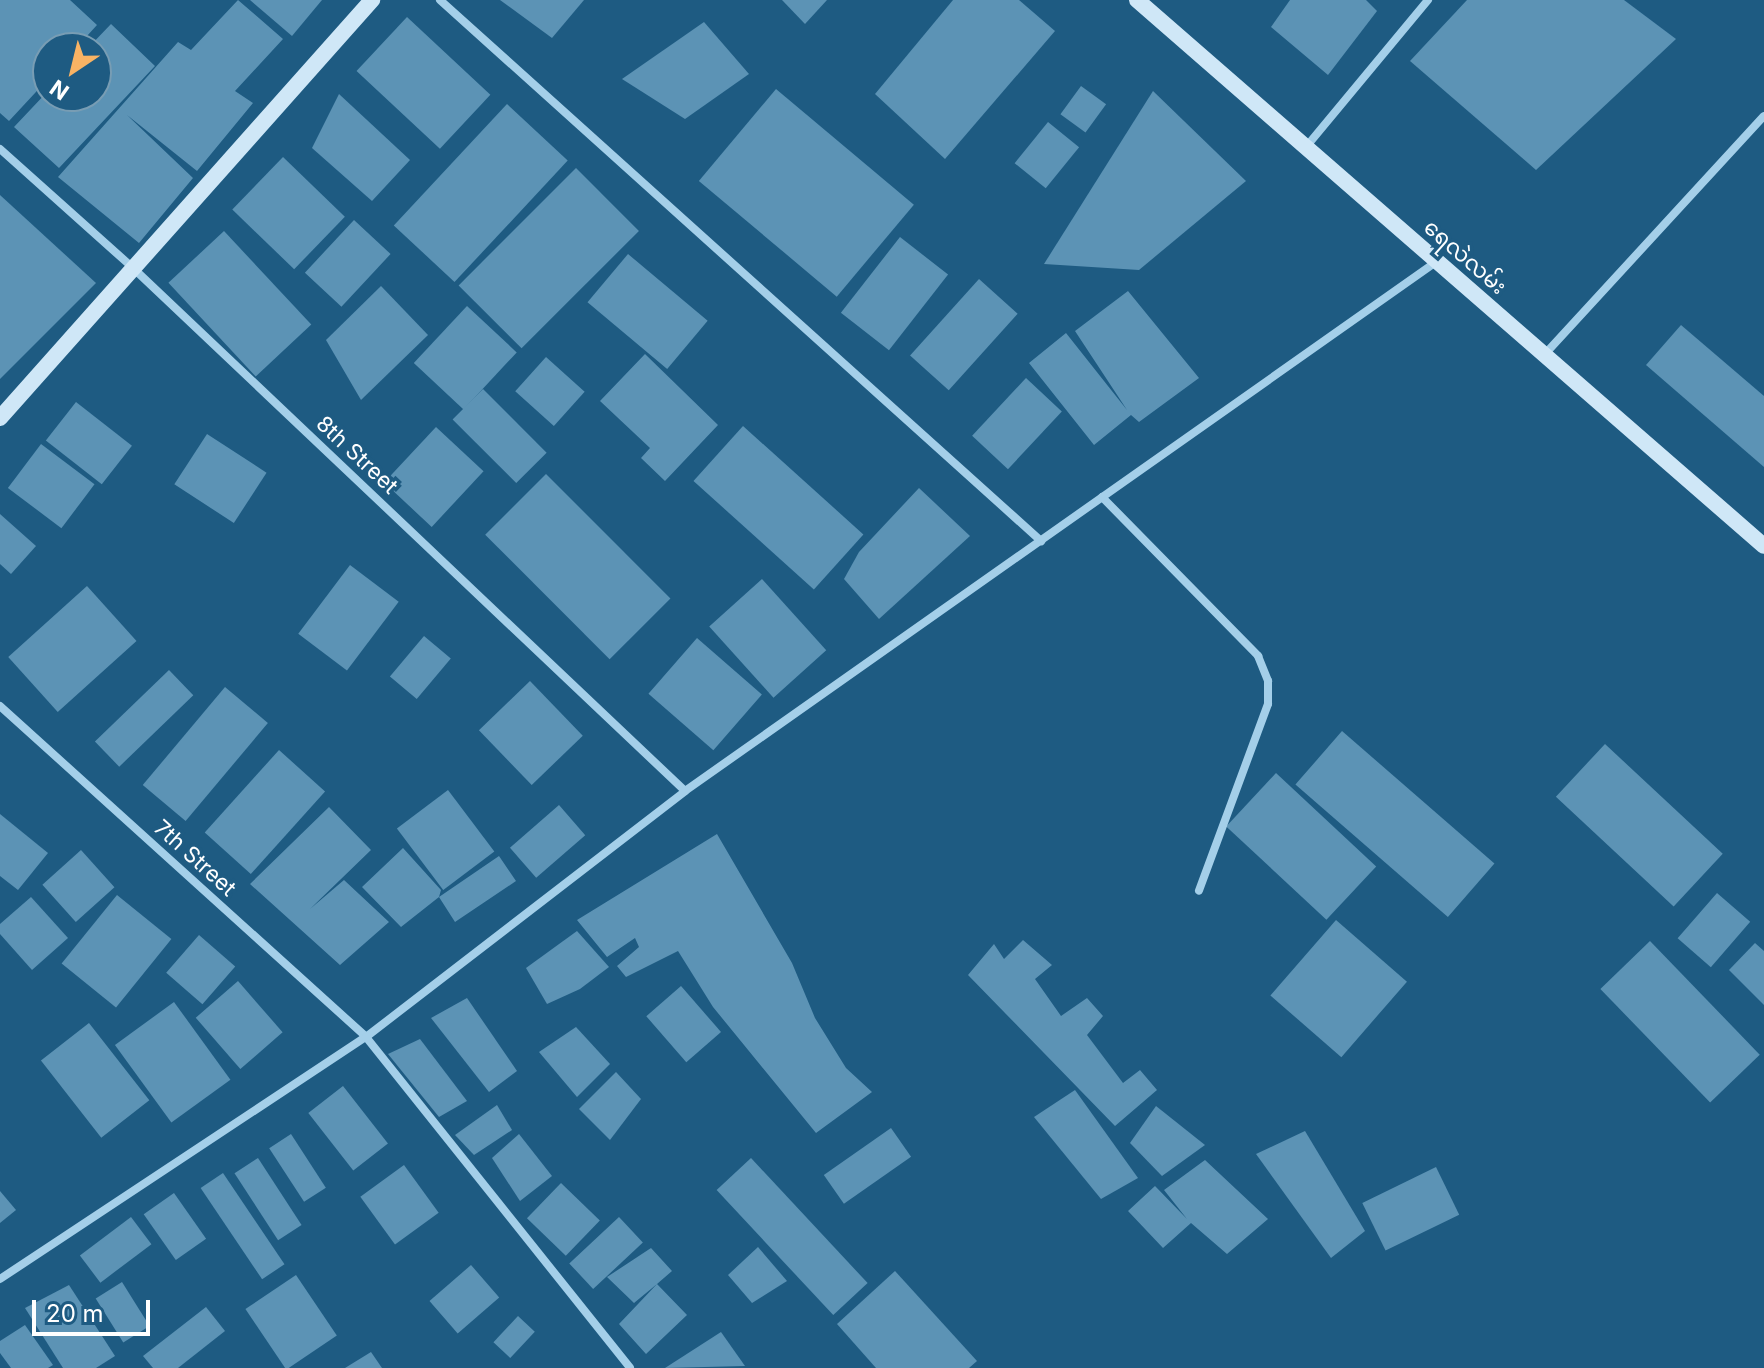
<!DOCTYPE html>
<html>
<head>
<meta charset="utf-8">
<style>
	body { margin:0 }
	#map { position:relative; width:1764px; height:1368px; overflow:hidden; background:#1e5b82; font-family:Inter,"Noto Sans Myanmar",sans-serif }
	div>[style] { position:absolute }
	.building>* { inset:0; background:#5c93b5; transform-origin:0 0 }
	.minor>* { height:8px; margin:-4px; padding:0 4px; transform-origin:4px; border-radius:4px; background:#a4cfe9 }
	.secondary>* { height:16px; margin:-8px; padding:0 8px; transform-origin:8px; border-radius:8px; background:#cfe7f7 }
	span { translate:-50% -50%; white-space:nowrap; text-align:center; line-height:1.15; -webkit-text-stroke:7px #1e5b82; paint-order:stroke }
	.street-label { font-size:22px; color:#fff }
	.north { position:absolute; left:32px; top:32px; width:80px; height:80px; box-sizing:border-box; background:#1e5b82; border:2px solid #789db4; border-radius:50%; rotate:215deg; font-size:22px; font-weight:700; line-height:32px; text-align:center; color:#fff }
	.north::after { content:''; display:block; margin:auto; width:28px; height:36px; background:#f8b364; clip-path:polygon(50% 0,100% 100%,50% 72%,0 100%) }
	.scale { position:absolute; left:32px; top:1300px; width:118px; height:36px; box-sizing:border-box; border:4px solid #fff; border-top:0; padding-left:10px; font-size:24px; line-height:28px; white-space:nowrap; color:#fff; -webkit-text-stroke:6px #1e5b82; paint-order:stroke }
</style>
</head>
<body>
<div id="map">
	<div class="building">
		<i style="clip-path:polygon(0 0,70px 0,97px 25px,76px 48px,48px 48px,48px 79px,9px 121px,0 113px)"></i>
		<i style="clip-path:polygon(238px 0,283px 39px,235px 91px,253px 103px,197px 171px,127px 115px,193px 178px,139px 243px,58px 177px,178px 42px,191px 50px)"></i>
		<i style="clip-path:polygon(250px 0,322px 0,292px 36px)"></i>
		<i style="clip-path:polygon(500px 0,584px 0,552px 38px)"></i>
		<i style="clip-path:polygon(782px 0,827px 0,805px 24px)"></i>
		<i style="clip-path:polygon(953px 0,1019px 0,1055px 31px,945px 159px,875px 94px)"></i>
		<i style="clip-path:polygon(1290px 0,1366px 0,1377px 11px,1328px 75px,1271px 27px)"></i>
		<i style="clip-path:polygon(1467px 0,1624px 0,1676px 39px,1536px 170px,1410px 61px)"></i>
		<i style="left:407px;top:17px;width:114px;height:74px;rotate:43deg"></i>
		<i style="clip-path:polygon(704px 22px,749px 74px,685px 119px,622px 79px)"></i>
		<i style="clip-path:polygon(111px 24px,155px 66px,59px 168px,14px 127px,48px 91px,48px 96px,96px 96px,96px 48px,88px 48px)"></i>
		<i style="left:1081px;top:86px;width:31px;height:35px;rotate:36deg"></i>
		<i style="left:776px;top:89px;width:180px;height:120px;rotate:40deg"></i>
		<i style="clip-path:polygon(1153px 91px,1246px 181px,1139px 270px,1044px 264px)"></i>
		<i style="clip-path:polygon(339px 94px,410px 160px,372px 201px,312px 148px)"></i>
		<i style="left:507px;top:104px;width:83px;height:166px;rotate:43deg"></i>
		<i style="left:1048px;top:122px;width:40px;height:53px;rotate:39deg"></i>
		<i style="left:283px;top:157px;width:86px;height:73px;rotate:44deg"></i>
		<i style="left:576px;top:168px;width:89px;height:166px;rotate:45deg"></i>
		<i style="clip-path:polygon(0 195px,96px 283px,0 379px)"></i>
		<i style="left:354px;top:220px;width:50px;height:72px;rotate:43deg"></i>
		<i style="left:224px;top:231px;width:128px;height:76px;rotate:47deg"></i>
		<i style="left:900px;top:237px;width:61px;height:96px;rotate:38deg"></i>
		<i style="left:628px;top:254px;width:104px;height:63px;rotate:40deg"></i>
		<i style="left:979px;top:279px;width:52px;height:103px;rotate:42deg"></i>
		<i style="clip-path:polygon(381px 286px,428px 335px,361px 400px,326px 340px)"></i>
		<i style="clip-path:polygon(1128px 291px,1199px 378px,1139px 422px,1131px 415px,1094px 445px,1029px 363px,1066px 333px,1127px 410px,1075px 331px)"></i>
		<i style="left:467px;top:306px;width:68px;height:78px;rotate:43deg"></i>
		<i style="clip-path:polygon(1681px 325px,1764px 396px,1764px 467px,1646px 365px)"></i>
		<i style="clip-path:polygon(645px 354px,718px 425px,665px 481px,641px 458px,650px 448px,600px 401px)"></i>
		<i style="left:546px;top:357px;width:52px;height:46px;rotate:42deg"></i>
		<i style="left:1026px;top:378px;width:49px;height:79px;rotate:43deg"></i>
		<i style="left:483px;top:389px;width:90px;height:43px;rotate:45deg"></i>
		<i style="left:76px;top:402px;width:71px;height:49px;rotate:38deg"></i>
		<i style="left:743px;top:426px;width:162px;height:74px;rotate:42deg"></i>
		<i style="left:436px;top:427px;width:65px;height:76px;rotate:43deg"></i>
		<i style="left:207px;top:434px;width:71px;height:60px;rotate:33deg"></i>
		<i style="left:41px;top:444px;width:67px;height:55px;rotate:37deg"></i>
		<i style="left:546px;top:474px;width:176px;height:86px;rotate:45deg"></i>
		<i style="clip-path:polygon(919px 488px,970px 536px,879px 619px,844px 579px,859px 552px)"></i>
		<i style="clip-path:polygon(0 514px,36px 546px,11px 574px,0 564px)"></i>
		<i style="left:350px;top:565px;width:61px;height:86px;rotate:37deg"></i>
		<i style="left:762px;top:579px;width:96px;height:71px;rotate:48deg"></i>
		<i style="left:87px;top:586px;width:74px;height:106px;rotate:48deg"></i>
		<i style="left:424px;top:636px;width:35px;height:53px;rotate:40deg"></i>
		<i style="left:697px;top:638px;width:86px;height:74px;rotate:41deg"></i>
		<i style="left:169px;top:670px;width:35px;height:103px;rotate:46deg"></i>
		<i style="left:530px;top:681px;width:76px;height:71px;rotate:46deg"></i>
		<i style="left:225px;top:687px;width:56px;height:128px;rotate:40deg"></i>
		<i style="left:1342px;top:731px;width:202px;height:71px;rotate:41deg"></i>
		<i style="left:1605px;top:744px;width:161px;height:72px;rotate:43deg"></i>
		<i style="left:279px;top:750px;width:62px;height:111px;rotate:42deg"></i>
		<i style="left:1276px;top:773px;width:137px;height:73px;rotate:43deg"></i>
		<i style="left:448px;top:790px;width:77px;height:64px;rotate:53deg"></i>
		<i style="left:559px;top:805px;width:40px;height:65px;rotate:49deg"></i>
		<i style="clip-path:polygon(329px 807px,371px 850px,310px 909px,344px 880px,389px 922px,340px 965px,250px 884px)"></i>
		<i style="clip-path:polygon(0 814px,48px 853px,18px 890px,0 876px)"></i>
		<i style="clip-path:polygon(717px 834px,792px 963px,815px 1018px,846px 1068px,872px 1092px,816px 1133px,713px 1007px,678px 951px,626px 977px,617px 966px,639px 947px,635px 938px,607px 957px,577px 920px)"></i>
		<i style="clip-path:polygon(403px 848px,441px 890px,439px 897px,499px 856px,516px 881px,455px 922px,439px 897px,401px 927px,362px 887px)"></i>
		<i style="left:81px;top:850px;width:50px;height:52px;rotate:48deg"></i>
		<i style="left:1717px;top:893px;width:44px;height:60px;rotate:41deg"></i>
		<i style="left:117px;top:895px;width:70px;height:88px;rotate:39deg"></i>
		<i style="clip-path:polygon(31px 897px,68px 938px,32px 970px,0 934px,0 924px)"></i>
		<i style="left:1336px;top:920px;width:94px;height:100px;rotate:41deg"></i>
		<i style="clip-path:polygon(577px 931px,609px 967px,580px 989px,547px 1004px,526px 968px)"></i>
		<i style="left:199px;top:935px;width:48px;height:50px;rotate:41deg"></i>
		<i style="clip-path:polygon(1023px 940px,1052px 965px,1035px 979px,1061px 1016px,1087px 998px,1103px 1016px,1087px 1035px,1123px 1083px,1140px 1070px,1157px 1090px,1115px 1126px,968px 975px,994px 944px,1004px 959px)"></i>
		<i style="left:1650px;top:941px;width:158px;height:69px;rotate:46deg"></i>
		<i style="clip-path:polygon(1755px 943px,1764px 951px,1764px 1005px,1729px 970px)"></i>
		<i style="left:238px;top:981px;width:68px;height:56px;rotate:49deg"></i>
		<i style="left:681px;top:986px;width:61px;height:46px;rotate:49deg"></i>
		<i style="clip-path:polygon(467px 998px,517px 1071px,489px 1092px,431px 1018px)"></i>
		<i style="left:174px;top:1002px;width:96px;height:73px;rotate:54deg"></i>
		<i style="left:89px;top:1023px;width:98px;height:61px;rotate:52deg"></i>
		<i style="clip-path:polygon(576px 1027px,610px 1064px,577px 1097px,539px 1052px)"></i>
		<i style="clip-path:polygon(420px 1039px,467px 1101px,439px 1117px,388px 1054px)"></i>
		<i style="clip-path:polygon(616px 1072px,641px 1099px,610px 1140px,579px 1109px)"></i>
		<i style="left:343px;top:1086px;width:73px;height:44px;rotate:52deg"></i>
		<i style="clip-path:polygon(1075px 1090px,1138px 1178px,1101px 1199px,1034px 1117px)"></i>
		<i style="clip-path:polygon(497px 1105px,512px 1130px,474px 1155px,455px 1135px)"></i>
		<i style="clip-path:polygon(1156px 1106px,1205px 1145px,1162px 1176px,1130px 1143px)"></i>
		<i style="left:891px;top:1128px;width:35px;height:82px;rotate:55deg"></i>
		<i style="clip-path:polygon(1305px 1131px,1365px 1231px,1331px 1258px,1256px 1154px)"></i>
		<i style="left:291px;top:1134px;width:64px;height:26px;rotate:57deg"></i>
		<i style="clip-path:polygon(519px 1134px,552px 1176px,520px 1201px,492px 1158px)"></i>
		<i style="left:258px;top:1158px;width:80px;height:28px;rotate:57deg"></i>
		<i style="left:751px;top:1158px;width:171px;height:47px;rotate:47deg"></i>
		<i style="clip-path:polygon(1205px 1160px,1268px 1219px,1227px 1254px,1191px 1223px,1163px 1248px,1128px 1211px,1155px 1186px,1187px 1219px,1164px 1190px)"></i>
		<i style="left:404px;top:1165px;width:59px;height:54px;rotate:54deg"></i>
		<i style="left:1436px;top:1167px;width:53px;height:82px;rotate:64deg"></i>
		<i style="left:223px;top:1173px;width:110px;height:27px;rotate:56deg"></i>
		<i style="left:561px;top:1183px;width:54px;height:49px;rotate:44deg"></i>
		<i style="clip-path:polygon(0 1191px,16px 1210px,0 1223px)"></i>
		<i style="left:174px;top:1193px;width:56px;height:37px;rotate:55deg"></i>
		<i style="left:131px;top:1217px;width:34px;height:64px;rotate:53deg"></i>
		<i style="left:619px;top:1217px;width:35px;height:68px;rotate:47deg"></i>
		<i style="clip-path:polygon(758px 1247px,787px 1281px,752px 1303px,728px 1275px)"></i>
		<i style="clip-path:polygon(651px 1248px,672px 1271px,657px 1284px,687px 1315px,646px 1354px,619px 1324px,657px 1284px,634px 1303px,607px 1277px)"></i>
		<i style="left:471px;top:1265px;width:43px;height:55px;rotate:49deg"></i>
		<i style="clip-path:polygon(895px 1271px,977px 1361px,969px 1368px,876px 1368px,837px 1324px)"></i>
		<i style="left:296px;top:1275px;width:73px;height:61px;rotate:56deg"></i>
		<i style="left:122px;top:1282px;width:52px;height:31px;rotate:58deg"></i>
		<i style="clip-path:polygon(69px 1285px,115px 1356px,96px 1368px,63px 1368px,25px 1308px)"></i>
		<i style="clip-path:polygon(206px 1307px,225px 1331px,178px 1368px,153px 1368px,143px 1356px)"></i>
		<i style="left:518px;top:1316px;width:23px;height:36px;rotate:43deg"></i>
		<i style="clip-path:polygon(25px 1325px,53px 1365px,48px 1368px,11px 1368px,0 1353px,0 1341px)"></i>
		<i style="clip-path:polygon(721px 1332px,745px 1366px,665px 1368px)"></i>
		<i style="clip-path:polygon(371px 1352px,382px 1368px,345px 1368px)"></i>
	</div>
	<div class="minor">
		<i style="left:440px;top:0;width:809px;rotate:41.99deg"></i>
		<i style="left:1306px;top:147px;width:191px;rotate:-50.3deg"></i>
		<i style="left:0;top:149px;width:178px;rotate:41.8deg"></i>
		<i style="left:133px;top:268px;width:760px;rotate:43.45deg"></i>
		<i style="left:1545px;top:354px;width:323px;rotate:-47.4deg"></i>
		<i style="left:1102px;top:497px;width:223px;rotate:45.5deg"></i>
		<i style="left:1258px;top:656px;width:27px;rotate:68deg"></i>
		<i style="left:1268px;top:681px;width:23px;rotate:90deg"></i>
		<i style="left:1268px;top:704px;width:199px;rotate:110.3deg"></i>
		<i style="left:0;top:706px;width:493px;rotate:42.1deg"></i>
		<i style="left:366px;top:1037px;width:423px;rotate:51.4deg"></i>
		<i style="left:0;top:1279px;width:439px;rotate:-33.5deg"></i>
		<i style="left:366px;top:1037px;width:403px;rotate:-37.6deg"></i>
		<i style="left:685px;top:791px;width:919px;rotate:-35.16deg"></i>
	</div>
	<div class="secondary">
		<i style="left:1137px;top:0;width:831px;rotate:41.05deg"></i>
		<i style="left:0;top:418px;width:560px;rotate:-48.33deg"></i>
	</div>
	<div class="street-label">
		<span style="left:1465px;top:257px;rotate:41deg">ရေလဲလမ်း</span>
		<span style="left:357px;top:455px;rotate:43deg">8th Street</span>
		<span style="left:195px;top:858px;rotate:42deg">7th Street</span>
	</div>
	<div class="north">N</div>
	<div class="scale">20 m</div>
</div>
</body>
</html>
